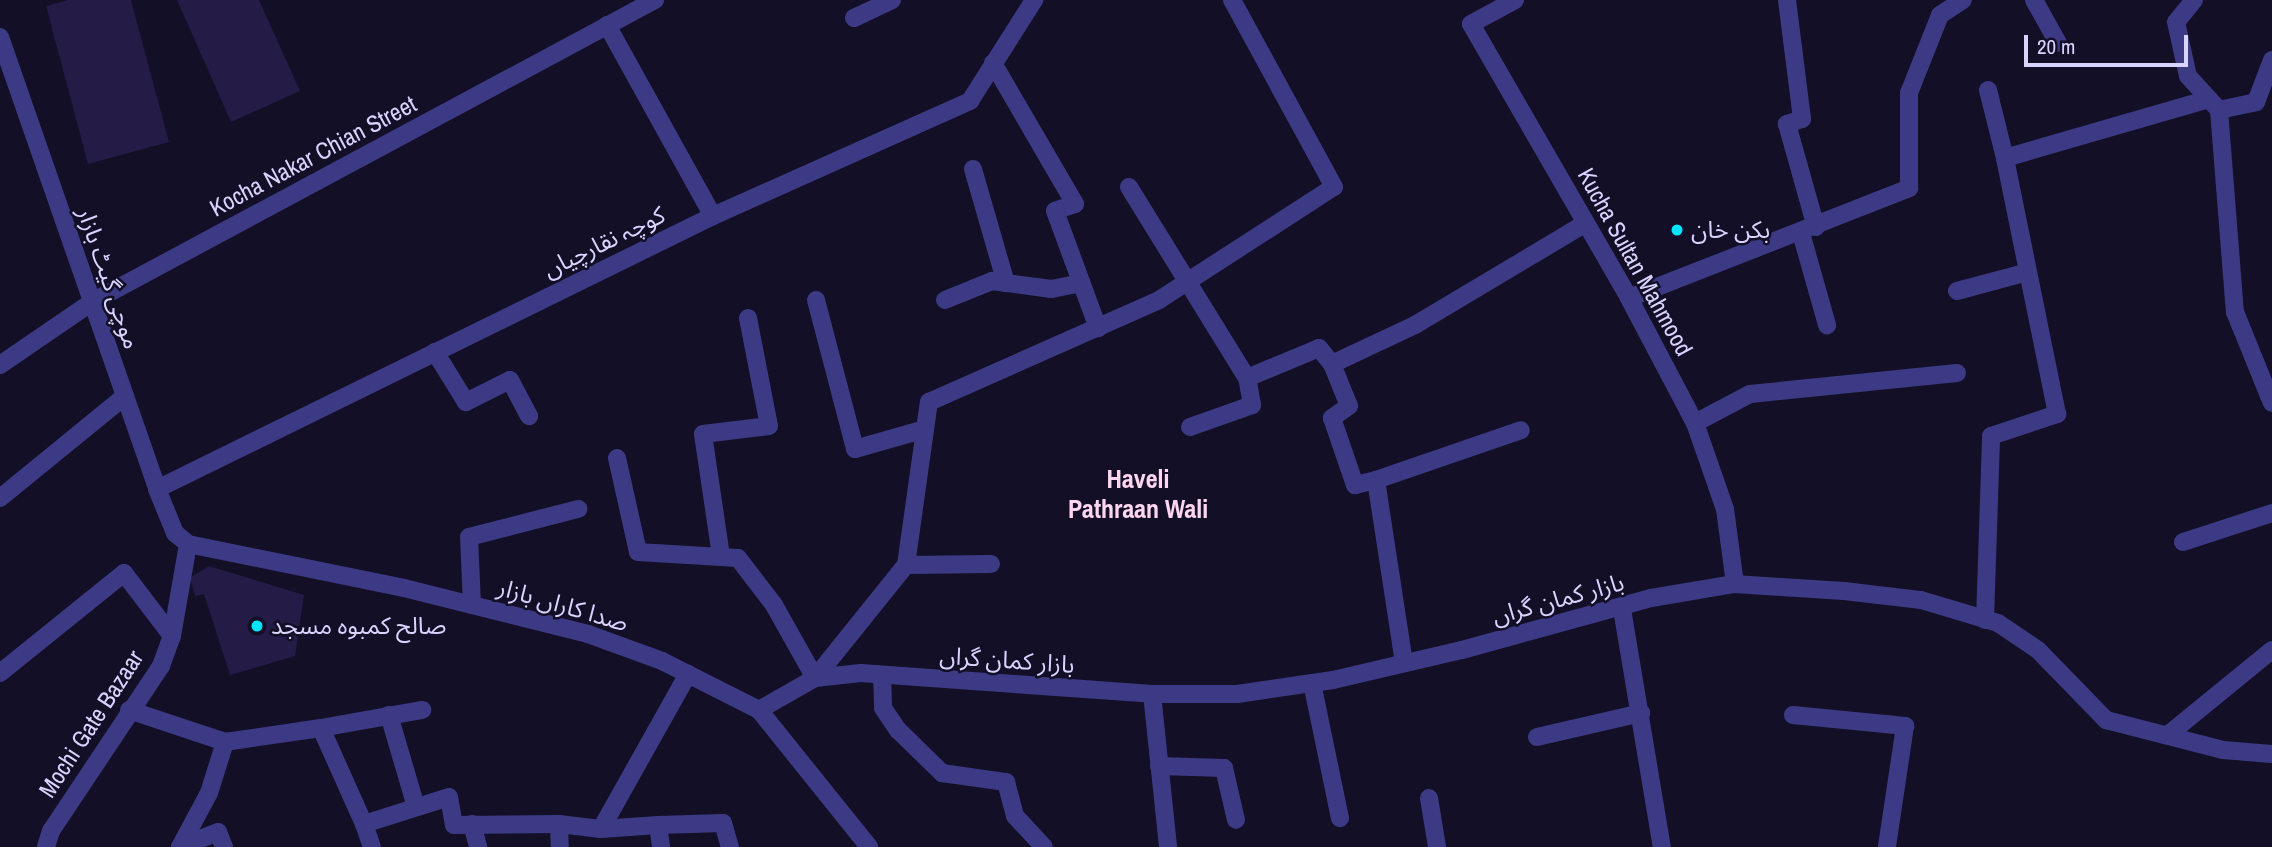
<!DOCTYPE html>
<html>
<head>
<meta charset="utf-8">
<style>
	body { margin:0 }
	#map { position:relative; width:2272px; height:847px; overflow:hidden; background:#130f26; font-family:"Archivo Narrow","Noto Sans Arabic",sans-serif }
	div>[style] { position:absolute }
	.building>* { inset:0; background:#241b47 }
	.service>* { height:18px; margin:-9px; padding:0 9px; transform-origin:9px; border-radius:9px; background:#3d3a85 }
	.minor>* { height:18px; margin:-9px; padding:0 9px; transform-origin:9px; border-radius:9px; background:#3d3a85 }
	.tertiary>* { height:18px; margin:-9px; padding:0 9px; transform-origin:9px; border-radius:9px; background:#3d3a85 }
	.dots>* { width:19px; height:19px; translate:-50% -50%; box-sizing:border-box; border:4px solid #130f26; border-radius:50% }
	span { translate:-50% -50%; white-space:nowrap; text-align:center; line-height:1.15; -webkit-text-stroke:5px #130f26; paint-order:stroke }
	.street-label { font-size:24px; color:#d9d4ff }
	.poi-label { font-size:24px; color:#d9d4ff }
	.left { translate:0 -50%; text-align:left }
	.neighbourhood-label { font-size:26px; color:#ffd6f0; font-weight:700 }
	.scale { position:absolute; left:2024px; top:35px; width:164px; height:32px; box-sizing:border-box; border:4px solid #d9d4ff; border-top:0; padding-left:9px; font-size:21px; line-height:24px; white-space:nowrap; color:#d9d4ff; -webkit-text-stroke:5px #130f26; paint-order:stroke }
</style>
</head>
<body>
<div id="map">
	<div class="building">
		<i style="clip-path:polygon(68px 0,131px 0,169px 142px,88px 164px,46px 6px)"></i>
		<i style="clip-path:polygon(177px 0,259px 0,300px 91px,231px 122px)"></i>
		<i style="clip-path:polygon(209px 566px,304px 595px,295px 656px,230px 675px,204px 594px,195px 596px,190px 578px)"></i>
	</div>
	<div class="service">
		<i style="left:1515px;top:0;width:50px;rotate:151.4deg"></i>
		<i style="left:1471px;top:24px;width:316px;rotate:60deg"></i>
		<i style="left:1629px;top:298px;width:141px;rotate:62.2deg"></i>
		<i style="left:1695px;top:423px;width:91px;rotate:70.8deg"></i>
		<i style="left:1725px;top:509px;width:76px;rotate:82.4deg"></i>
		<i style="left:1787px;top:0;width:120px;rotate:82.8deg"></i>
		<i style="left:1802px;top:119px;width:16px;rotate:162deg"></i>
		<i style="left:1787px;top:124px;width:107px;rotate:74.3deg"></i>
		<i style="left:2034px;top:0;width:49px;rotate:60.8deg"></i>
		<i style="left:854px;top:18px;width:42px;rotate:-25.3deg"></i>
		<i style="left:993px;top:63px;width:163px;rotate:59.8deg"></i>
		<i style="left:1075px;top:204px;width:21px;rotate:161deg"></i>
		<i style="left:1055px;top:211px;width:125px;rotate:69.8deg"></i>
		<i style="left:1988px;top:90px;width:70px;rotate:76deg"></i>
		<i style="left:973px;top:169px;width:119px;rotate:73.9deg"></i>
		<i style="left:1129px;top:187px;width:225px;rotate:58.3deg"></i>
		<i style="left:1247px;top:378px;width:78px;rotate:-22.6deg"></i>
		<i style="left:1319px;top:348px;width:21px;rotate:51deg"></i>
		<i style="left:1332px;top:364px;width:92px;rotate:-25.2deg"></i>
		<i style="left:1415px;top:325px;width:199px;rotate:-30.8deg"></i>
		<i style="left:1801px;top:233px;width:96px;rotate:74.2deg"></i>
		<i style="left:1957px;top:291px;width:73px;rotate:-15deg"></i>
		<i style="left:1629px;top:298px;width:301px;rotate:-21.4deg"></i>
		<i style="left:1909px;top:188px;width:95px;rotate:-90deg"></i>
		<i style="left:1909px;top:93px;width:84px;rotate:-68.3deg"></i>
		<i style="left:1940px;top:15px;width:27px;rotate:-33deg"></i>
		<i style="left:816px;top:300px;width:154px;rotate:75.3deg"></i>
		<i style="left:855px;top:449px;width:73px;rotate:-15.9deg"></i>
		<i style="left:945px;top:300px;width:51px;rotate:-22deg"></i>
		<i style="left:992px;top:281px;width:60px;rotate:7.7deg"></i>
		<i style="left:1051px;top:289px;width:31px;rotate:-11deg"></i>
		<i style="left:435px;top:352px;width:59px;rotate:58.2deg"></i>
		<i style="left:466px;top:402px;width:49px;rotate:-26.6deg"></i>
		<i style="left:510px;top:380px;width:41px;rotate:62.2deg"></i>
		<i style="left:1332px;top:364px;width:45px;rotate:68deg"></i>
		<i style="left:1349px;top:406px;width:21px;rotate:145deg"></i>
		<i style="left:1332px;top:418px;width:71px;rotate:71.1deg"></i>
		<i style="left:1355px;top:485px;width:22px;rotate:-13deg"></i>
		<i style="left:1376px;top:480px;width:185px;rotate:81.3deg"></i>
		<i style="left:1695px;top:423px;width:62px;rotate:-27.8deg"></i>
		<i style="left:1750px;top:394px;width:208px;rotate:-5.8deg"></i>
		<i style="left:1190px;top:427px;width:66px;rotate:-19.5deg"></i>
		<i style="left:1252px;top:405px;width:27px;rotate:-100deg"></i>
		<i style="left:617px;top:458px;width:96px;rotate:77.4deg"></i>
		<i style="left:638px;top:552px;width:100px;rotate:3.4deg"></i>
		<i style="left:738px;top:558px;width:59px;rotate:52.5deg"></i>
		<i style="left:774px;top:605px;width:84px;rotate:60.7deg"></i>
		<i style="left:815px;top:678px;width:145px;rotate:-51.2deg"></i>
		<i style="left:906px;top:565px;width:165px;rotate:-82deg"></i>
		<i style="left:929px;top:402px;width:252px;rotate:-23.9deg"></i>
		<i style="left:1159px;top:300px;width:208px;rotate:-32.9deg"></i>
		<i style="left:1334px;top:187px;width:213px;rotate:-118.6deg"></i>
		<i style="left:1376px;top:480px;width:153px;rotate:-19deg"></i>
		<i style="left:157px;top:489px;width:619px;rotate:-26.15deg"></i>
		<i style="left:713px;top:216px;width:282px;rotate:-24.1deg"></i>
		<i style="left:970px;top:101px;width:120px;rotate:-57.6deg"></i>
		<i style="left:0;top:498px;width:161px;rotate:-39.2deg"></i>
		<i style="left:2183px;top:542px;width:94px;rotate:-18deg"></i>
		<i style="left:721px;top:556px;width:123px;rotate:-98.4deg"></i>
		<i style="left:703px;top:434px;width:66px;rotate:-6.9deg"></i>
		<i style="left:769px;top:426px;width:110px;rotate:-101deg"></i>
		<i style="left:906px;top:565px;width:85px;rotate:-0.7deg"></i>
		<i style="left:472px;top:605px;width:68px;rotate:-92.5deg"></i>
		<i style="left:469px;top:537px;width:113px;rotate:-14.4deg"></i>
		<i style="left:1622px;top:609px;width:241px;rotate:80.5deg"></i>
		<i style="left:1985px;top:620px;width:184px;rotate:-88.1deg"></i>
		<i style="left:1991px;top:436px;width:70px;rotate:-18.4deg"></i>
		<i style="left:2057px;top:414px;width:261px;rotate:-101.5deg"></i>
		<i style="left:2005px;top:158px;width:212px;rotate:-16.1deg"></i>
		<i style="left:0;top:673px;width:159px;rotate:-38.9deg"></i>
		<i style="left:124px;top:573px;width:79px;rotate:52.7deg"></i>
		<i style="left:882px;top:675px;width:33px;rotate:88deg"></i>
		<i style="left:883px;top:708px;width:27px;rotate:56deg"></i>
		<i style="left:898px;top:730px;width:62px;rotate:44.3deg"></i>
		<i style="left:942px;top:773px;width:65px;rotate:8deg"></i>
		<i style="left:1006px;top:782px;width:35px;rotate:75deg"></i>
		<i style="left:1015px;top:816px;width:42px;rotate:46.9deg"></i>
		<i style="left:1312px;top:683px;width:138px;rotate:78.3deg"></i>
		<i style="left:1152px;top:694px;width:154px;rotate:84deg"></i>
		<i style="left:389px;top:715px;width:96px;rotate:73.6deg"></i>
		<i style="left:1793px;top:715px;width:113px;rotate:5.6deg"></i>
		<i style="left:1905px;top:726px;width:122px;rotate:98.5deg"></i>
		<i style="left:321px;top:728px;width:103px;rotate:-10.1deg"></i>
		<i style="left:1537px;top:737px;width:107px;rotate:-13deg"></i>
		<i style="left:1159px;top:766px;width:65px;rotate:1.8deg"></i>
		<i style="left:1224px;top:768px;width:53px;rotate:77deg"></i>
		<i style="left:1429px;top:798px;width:50px;rotate:80.7deg"></i>
		<i style="left:364px;top:824px;width:24px;rotate:71deg"></i>
		<i style="left:472px;top:824px;width:24px;rotate:75deg"></i>
		<i style="left:559px;top:824px;width:23px;rotate:88deg"></i>
		<i style="left:658px;top:825px;width:65px;rotate:-1.8deg"></i>
		<i style="left:723px;top:823px;width:25px;rotate:74deg"></i>
		<i style="left:601px;top:829px;width:57px;rotate:-4deg"></i>
		<i style="left:658px;top:825px;width:22px;rotate:82deg"></i>
		<i style="left:180px;top:847px;width:61px;rotate:-61.8deg"></i>
		<i style="left:209px;top:793px;width:53px;rotate:-72.6deg"></i>
		<i style="left:180px;top:847px;width:41px;rotate:-21.5deg"></i>
		<i style="left:218px;top:832px;width:16px;rotate:68deg"></i>
	</div>
	<div class="minor">
		<i style="left:2194px;top:0;width:28px;rotate:129deg"></i>
		<i style="left:2176px;top:22px;width:55px;rotate:77.5deg"></i>
		<i style="left:2188px;top:76px;width:46px;rotate:47.6deg"></i>
		<i style="left:2219px;top:110px;width:38px;rotate:-12deg"></i>
		<i style="left:2256px;top:102px;width:45px;rotate:-69.1deg"></i>
		<i style="left:607px;top:25px;width:218px;rotate:61deg"></i>
		<i style="left:2219px;top:110px;width:203px;rotate:85.5deg"></i>
		<i style="left:2235px;top:312px;width:98px;rotate:67.9deg"></i>
		<i style="left:0;top:365px;width:112px;rotate:-34.4deg"></i>
		<i style="left:92px;top:302px;width:639px;rotate:-28.21deg"></i>
		<i style="left:129px;top:710px;width:101px;rotate:18.4deg"></i>
		<i style="left:225px;top:742px;width:97px;rotate:-8.3deg"></i>
		<i style="left:321px;top:728px;width:105px;rotate:65.9deg"></i>
		<i style="left:364px;top:824px;width:89px;rotate:-17.6deg"></i>
		<i style="left:449px;top:797px;width:28px;rotate:80deg"></i>
		<i style="left:454px;top:825px;width:105px;rotate:-0.5deg"></i>
		<i style="left:559px;top:824px;width:42px;rotate:6.8deg"></i>
		<i style="left:601px;top:829px;width:178px;rotate:-60.7deg"></i>
		<i style="left:759px;top:710px;width:64px;rotate:-29.7deg"></i>
		<i style="left:815px;top:678px;width:46px;rotate:-6.2deg"></i>
		<i style="left:861px;top:673px;width:292px;rotate:4.1deg"></i>
		<i style="left:1152px;top:694px;width:85px"></i>
		<i style="left:1237px;top:694px;width:97px;rotate:-8.3deg"></i>
		<i style="left:1333px;top:680px;width:132px;rotate:-13.1deg"></i>
		<i style="left:1462px;top:650px;width:196px;rotate:-15.4deg"></i>
		<i style="left:1651px;top:598px;width:85px;rotate:-9.5deg"></i>
		<i style="left:1735px;top:584px;width:109px;rotate:3.7deg"></i>
		<i style="left:1844px;top:591px;width:78px;rotate:6.7deg"></i>
		<i style="left:1921px;top:600px;width:80px;rotate:16.6deg"></i>
		<i style="left:1998px;top:623px;width:48px;rotate:34deg"></i>
		<i style="left:2038px;top:650px;width:98px;rotate:45.8deg"></i>
		<i style="left:2106px;top:720px;width:121px;rotate:14.4deg"></i>
		<i style="left:2223px;top:750px;width:49px;rotate:4.7deg"></i>
		<i style="left:2169px;top:734px;width:133px;rotate:-39.2deg"></i>
		<i style="left:46px;top:847px;width:17px;rotate:-73deg"></i>
		<i style="left:51px;top:831px;width:198px;rotate:-56.3deg"></i>
		<i style="left:161px;top:666px;width:32px;rotate:-70deg"></i>
		<i style="left:172px;top:636px;width:93px;rotate:-80.1deg"></i>
	</div>
	<div class="tertiary">
		<i style="left:0;top:37px;width:478px;rotate:70.8deg"></i>
		<i style="left:157px;top:489px;width:48px;rotate:67.8deg"></i>
		<i style="left:175px;top:533px;width:17px;rotate:40deg"></i>
		<i style="left:188px;top:544px;width:220px;rotate:11.5deg"></i>
		<i style="left:404px;top:588px;width:190px;rotate:14deg"></i>
		<i style="left:588px;top:634px;width:79px;rotate:20deg"></i>
		<i style="left:662px;top:661px;width:109px;rotate:26.8deg"></i>
		<i style="left:759px;top:710px;width:176px;rotate:51.2deg"></i>
	</div>
	<div class="dots">
		<i style="left:1677px;top:230px;background:#00e5ff"></i>
		<i style="left:257px;top:626px;background:#00e5ff"></i>
	</div>
	<div class="street-label">
		<span style="left:313px;top:156px;rotate:-28deg">Kocha Nakar Chian Street</span>
		<span style="left:604px;top:242px;rotate:-26deg">کوچہ نقارچیاں</span>
		<span style="left:1635px;top:262px;rotate:61deg">Kucha Sultan Mahmood</span>
		<span style="left:109px;top:278px;rotate:71deg">موچی گیٹ بازار</span>
		<span style="left:1558px;top:599px;rotate:-15deg">بازار کمان گراں</span>
		<span style="left:563px;top:605px;rotate:16deg">صدا کاراں بازار</span>
		<span style="left:1007px;top:660px;rotate:4deg">بازار کمان گراں</span>
		<span style="left:91px;top:724px;rotate:-57deg">Mochi Gate Bazaar</span>
	</div>
	<div class="poi-label">
		<span class="left" style="left:1691px;top:230px">بکن خان</span>
		<span class="left" style="left:271px;top:626px">صالح کمبوہ مسجد</span>
	</div>
	<div class="neighbourhood-label">
		<span style="left:1138px;top:494px">Haveli<br>Pathraan Wali</span>
	</div>
	<div class="scale">20 m</div>
</div>
</body>
</html>
